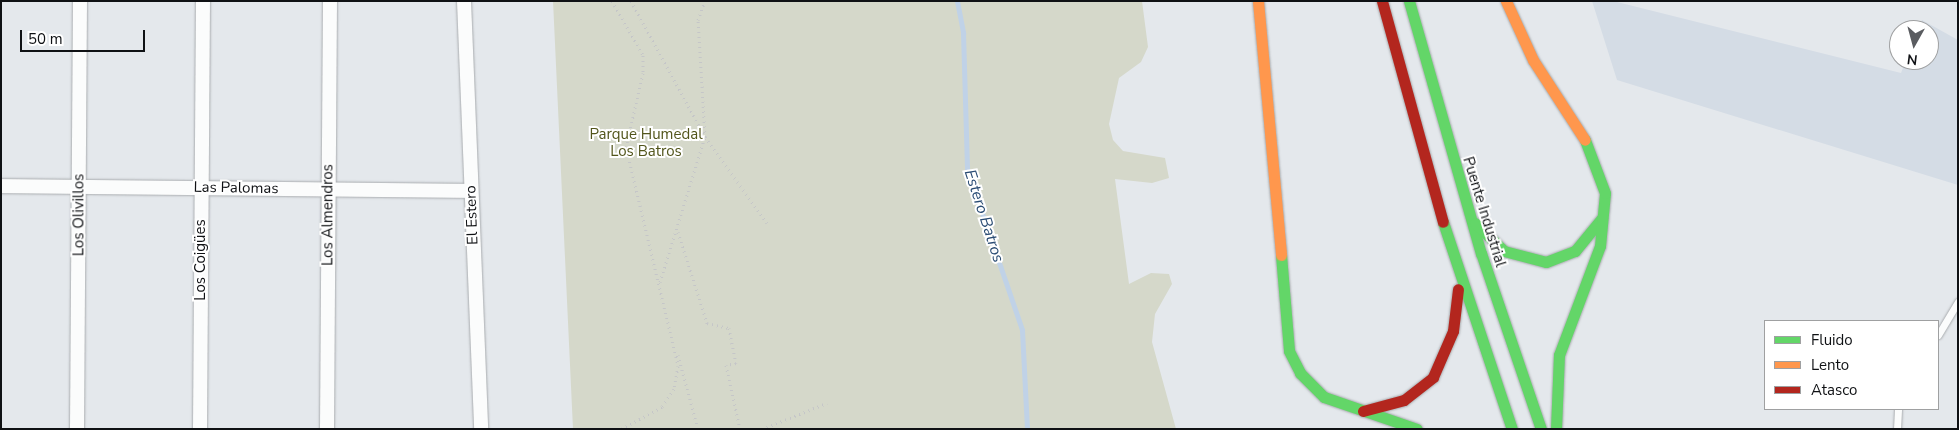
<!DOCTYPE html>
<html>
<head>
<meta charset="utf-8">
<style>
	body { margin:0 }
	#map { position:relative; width:1959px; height:430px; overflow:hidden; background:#e4e8ec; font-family:"Nunito Sans",sans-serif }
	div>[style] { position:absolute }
	.built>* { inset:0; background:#d4dce5 }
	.green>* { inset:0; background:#d5d8ca }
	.stream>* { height:5px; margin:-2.5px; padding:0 2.5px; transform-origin:2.5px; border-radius:2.5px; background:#c0d2e7 }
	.path>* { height:3px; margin-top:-1.5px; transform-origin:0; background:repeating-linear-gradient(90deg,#c5c6c8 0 1px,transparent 0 5px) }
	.roads { filter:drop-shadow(0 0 1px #a9acaf) drop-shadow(0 0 1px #a9acaf) }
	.lane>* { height:7px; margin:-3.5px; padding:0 3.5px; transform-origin:3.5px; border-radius:3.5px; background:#fbfcfc }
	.street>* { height:14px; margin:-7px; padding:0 7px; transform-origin:7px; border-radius:7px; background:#fbfcfc }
	.fast>* { height:11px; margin:-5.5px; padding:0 5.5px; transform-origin:5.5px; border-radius:5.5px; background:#63d668 }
	.slow>* { height:11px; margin:-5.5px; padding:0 5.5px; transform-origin:5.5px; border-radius:5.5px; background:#ff974d }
	.jam>* { height:11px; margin:-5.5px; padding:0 5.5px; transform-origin:5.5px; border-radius:5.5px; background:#b3261e }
	span { translate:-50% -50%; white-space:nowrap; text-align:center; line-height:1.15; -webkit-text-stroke:4px #fff; paint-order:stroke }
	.park-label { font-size:15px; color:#52551b }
	.street-label { font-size:15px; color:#0f1114 }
	.water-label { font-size:16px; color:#294b73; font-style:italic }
	.frame { position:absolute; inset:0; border:2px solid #0f1114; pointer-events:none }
	.legend { position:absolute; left:1764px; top:320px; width:175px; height:90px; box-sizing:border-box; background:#fff; border:1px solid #9fa0a1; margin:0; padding:6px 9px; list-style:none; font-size:15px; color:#0f1114 }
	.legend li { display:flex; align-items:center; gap:10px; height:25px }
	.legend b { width:25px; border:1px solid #9fa0a1 }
	.north { position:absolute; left:1889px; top:20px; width:50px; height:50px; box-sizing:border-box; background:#fff; border:1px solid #9fa0a1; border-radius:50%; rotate:187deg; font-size:14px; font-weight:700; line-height:20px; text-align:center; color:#0f1114 }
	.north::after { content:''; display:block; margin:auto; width:18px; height:22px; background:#5a5c60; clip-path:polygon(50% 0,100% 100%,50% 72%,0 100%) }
	.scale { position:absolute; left:20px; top:30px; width:125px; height:22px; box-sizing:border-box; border:2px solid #0f1114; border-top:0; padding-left:6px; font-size:15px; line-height:18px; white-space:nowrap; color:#0f1114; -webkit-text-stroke:4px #fff; paint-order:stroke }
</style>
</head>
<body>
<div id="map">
	<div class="built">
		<i style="clip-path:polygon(1592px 1px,1613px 1px,1901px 73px,1906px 60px,1929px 60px,1929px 30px,1918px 30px,1922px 20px,1958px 40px,1958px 185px,1617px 80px)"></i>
	</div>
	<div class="green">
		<i style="clip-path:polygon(553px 1px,1142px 1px,1148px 47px,1141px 62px,1119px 78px,1109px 124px,1113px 140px,1123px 151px,1165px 158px,1169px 178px,1152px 183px,1115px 179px,1129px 284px,1151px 273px,1169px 274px,1172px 284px,1155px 314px,1152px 342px,1176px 429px,573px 429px)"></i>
	</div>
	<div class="stream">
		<i style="left:957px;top:1px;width:33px;rotate:79deg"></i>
		<i style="left:963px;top:33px;width:136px;rotate:88.3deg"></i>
		<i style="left:967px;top:169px;width:170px;rotate:71.1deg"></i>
		<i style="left:1022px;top:330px;width:99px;rotate:87.1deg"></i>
	</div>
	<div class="path">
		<i style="left:612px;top:1px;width:62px;rotate:60.1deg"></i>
		<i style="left:643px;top:55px;width:18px;rotate:90deg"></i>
		<i style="left:643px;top:73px;width:76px;rotate:102.9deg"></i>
		<i style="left:626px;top:147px;width:225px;rotate:76.6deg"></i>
		<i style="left:678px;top:366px;width:23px;rotate:100deg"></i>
		<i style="left:674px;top:389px;width:22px;rotate:124deg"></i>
		<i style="left:662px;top:407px;width:47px;rotate:151.8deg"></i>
		<i style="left:631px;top:1px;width:155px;rotate:61.4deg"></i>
		<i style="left:705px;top:137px;width:106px;rotate:54.2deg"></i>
		<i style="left:678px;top:232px;width:96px;rotate:72.3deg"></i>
		<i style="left:707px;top:323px;width:23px;rotate:13deg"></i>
		<i style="left:729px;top:328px;width:36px;rotate:79deg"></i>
		<i style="left:736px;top:363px;width:10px;rotate:169deg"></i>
		<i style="left:726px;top:365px;width:66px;rotate:77.7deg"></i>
		<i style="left:660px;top:282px;width:152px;rotate:-72.8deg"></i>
		<i style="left:705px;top:137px;width:117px;rotate:-93.4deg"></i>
		<i style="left:698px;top:20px;width:20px;rotate:-70deg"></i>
		<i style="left:678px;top:355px;width:77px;rotate:74.9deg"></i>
		<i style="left:762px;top:429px;width:70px;rotate:-21.8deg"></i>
	</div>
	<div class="roads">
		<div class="lane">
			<i style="left:1938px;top:335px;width:39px;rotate:-59deg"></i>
			<i style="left:1897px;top:429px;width:20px;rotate:-87deg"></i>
		</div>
		<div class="street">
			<i style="left:464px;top:1px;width:428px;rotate:87.7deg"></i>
			<i style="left:1px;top:186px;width:470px;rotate:0.6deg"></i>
			<i style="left:77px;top:429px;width:428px;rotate:-89.6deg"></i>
			<i style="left:200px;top:429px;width:428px;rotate:-89.6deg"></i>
			<i style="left:327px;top:429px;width:428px;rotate:-89.6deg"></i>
		</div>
		<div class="fast">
			<i style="left:1409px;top:1px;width:262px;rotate:74.1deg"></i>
			<i style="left:1481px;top:253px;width:186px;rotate:71.2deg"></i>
			<i style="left:1443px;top:222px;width:218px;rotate:71.6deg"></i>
			<i style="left:1475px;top:223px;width:40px;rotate:44deg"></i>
			<i style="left:1504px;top:251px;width:43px;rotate:14.7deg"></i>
			<i style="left:1546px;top:262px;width:31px;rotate:-21deg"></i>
			<i style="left:1575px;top:251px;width:43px;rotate:-50.7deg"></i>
			<i style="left:1281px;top:255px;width:96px;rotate:85.2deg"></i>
			<i style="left:1289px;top:351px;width:25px;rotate:63deg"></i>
			<i style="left:1300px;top:373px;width:34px;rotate:45deg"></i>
			<i style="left:1324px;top:397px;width:98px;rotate:19deg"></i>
			<i style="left:1556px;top:429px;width:74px;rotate:-87.7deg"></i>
			<i style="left:1559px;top:355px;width:116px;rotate:-69.4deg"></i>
			<i style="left:1600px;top:246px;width:53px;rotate:-84.6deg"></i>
			<i style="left:1605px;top:193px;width:57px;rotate:-110.7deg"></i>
		</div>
		<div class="slow">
			<i style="left:1258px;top:1px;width:255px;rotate:84.8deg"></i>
			<i style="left:1506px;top:1px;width:65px;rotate:65.4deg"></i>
			<i style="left:1533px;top:60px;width:95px;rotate:57deg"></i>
		</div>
		<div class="jam">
			<i style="left:1382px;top:1px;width:229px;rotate:74.6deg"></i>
			<i style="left:1363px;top:411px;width:42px;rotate:-15deg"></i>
			<i style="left:1404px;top:400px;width:37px;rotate:-38deg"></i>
			<i style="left:1433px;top:377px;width:50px;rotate:-66.5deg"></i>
			<i style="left:1453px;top:331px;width:42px;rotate:-83.2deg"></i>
		</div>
	</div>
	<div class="park-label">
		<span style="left:646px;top:143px">Parque Humedal<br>Los Batros</span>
	</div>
	<div class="street-label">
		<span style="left:236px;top:188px;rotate:1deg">Las Palomas</span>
		<span style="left:1484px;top:212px;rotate:73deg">Puente Industrial</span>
		<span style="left:79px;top:215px;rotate:-90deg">Los Olivillos</span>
		<span style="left:328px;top:215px;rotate:-90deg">Los Almendros</span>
		<span style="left:472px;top:215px;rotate:-92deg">El Estero</span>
		<span style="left:201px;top:260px;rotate:-90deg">Los Coigües</span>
	</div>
	<div class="water-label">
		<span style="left:984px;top:216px;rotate:72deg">Estero Batros</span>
	</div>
	<div class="frame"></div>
	<ul class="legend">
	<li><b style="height:6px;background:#63d668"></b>Fluido</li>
	<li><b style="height:6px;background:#ff974d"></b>Lento</li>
	<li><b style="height:6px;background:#b3261e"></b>Atasco</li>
	</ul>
	<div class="north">N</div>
	<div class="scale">50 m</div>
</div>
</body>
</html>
